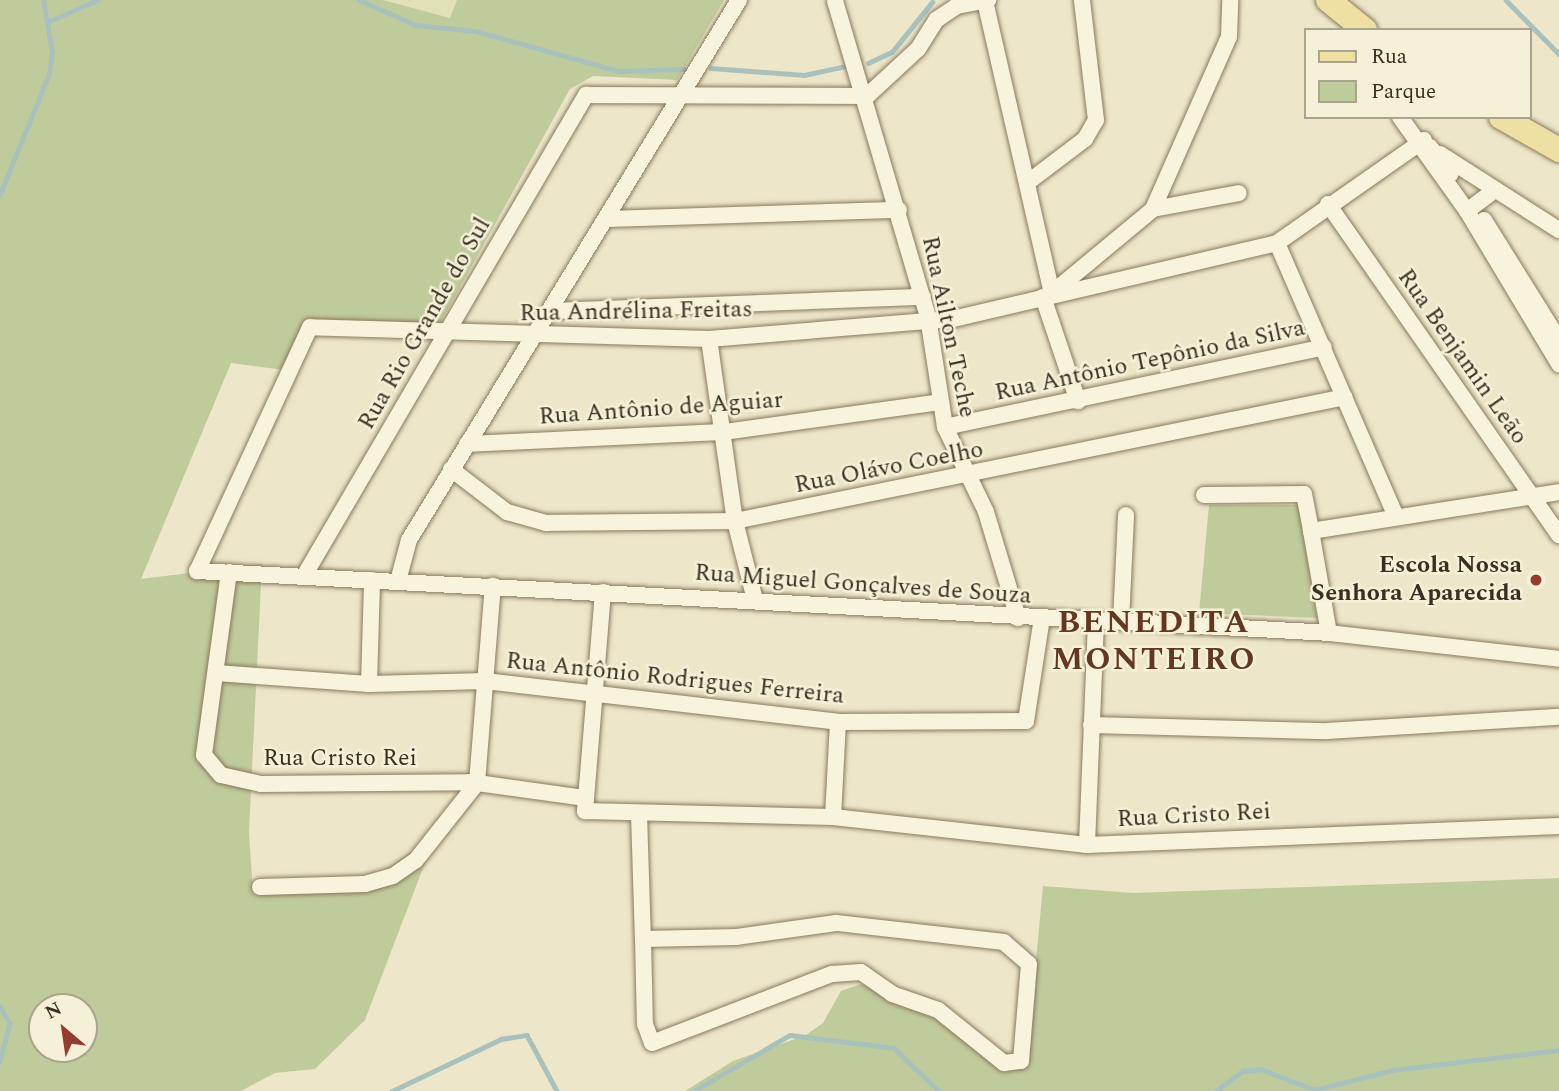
<!DOCTYPE html>
<html>
<head>
<meta charset="utf-8">
<style>
	body { margin:0 }
	#map { position:relative; width:1559px; height:1091px; overflow:hidden; background:#ede6c9; font-family:Spectral,serif }
	div>[style] { position:absolute }
	.farmland>* { inset:0; background:#e2e0b6 }
	.green>* { inset:0; background:#c0cb9c }
	.stream>* { height:4.5px; margin:-2.25px; padding:0 2.25px; transform-origin:2.25px; border-radius:2.25px; background:#a9c1bd }
	.roads { filter:drop-shadow(0 0 2px #89795e) drop-shadow(0 0 2px #89795e) }
	.street>* { height:16px; margin:-8px; padding:0 8px; transform-origin:8px; border-radius:8px; background:#f8f3dc }
	.primary>* { height:24px; margin:-12px; padding:0 12px; transform-origin:12px; border-radius:12px; background:#eedfa3 }
	.dots>* { width:19px; height:19px; translate:-50% -50%; box-sizing:border-box; border:4px solid #f5f0d8; border-radius:50% }
	span { translate:-50% -50%; white-space:nowrap; text-align:center; line-height:1.15; -webkit-text-stroke:5px #f5f0d8; paint-order:stroke }
	.street-label { font-size:24px; color:#3a3021 }
	.poi-label { font-size:24px; color:#3a3021; font-weight:700 }
	.right { translate:-100% -50%; text-align:right }
	.district-label { font-size:32px; color:#643722; font-weight:700; letter-spacing:2px }
	.legend { position:absolute; left:1304px; top:28px; width:228px; height:91px; box-sizing:border-box; background:#f5f0d8; border:2px solid #aaa38f; margin:0; padding:9px 12px; list-style:none; font-size:21px; color:#3a3021 }
	.legend li { display:flex; align-items:center; gap:14px; height:35px }
	.legend b { width:35px; border:2px solid #aaa38f }
	.north { position:absolute; left:28px; top:993px; width:70px; height:70px; box-sizing:border-box; background:#f5f0d8; border:2px solid #aaa38f; border-radius:50%; rotate:331deg; font-size:19px; font-weight:700; line-height:28px; text-align:center; color:#3a3021 }
	.north::after { content:''; display:block; margin:auto; width:24px; height:32px; background:#953b30; clip-path:polygon(50% 0,100% 100%,50% 72%,0 100%) }
</style>
</head>
<body>
<div id="map">
	<div class="farmland">
		<i style="clip-path:polygon(383px 0,457px 0,450px 18px)"></i>
	</div>
	<div class="green">
		<i style="clip-path:polygon(evenodd,0 0,383px 0,450px 18px,457px 0,724px 0,677px 80px,593px 76px,570px 89px,439px 325px,315px 322px,284px 370px,231px 363px,141px 579px,262px 564px,249px 832px,253px 894px,381px 873px,426px 842px,431px 847px,365px 1020px,315px 1069px,275px 1073px,241px 1091px,0 1091px,0 0,42px 1007px,84px 1007px,84px 1049px,42px 1049px,42px 1007px)"></i>
		<i style="clip-path:polygon(1209px 505px,1299px 505px,1317px 618px,1199px 613px)"></i>
		<i style="clip-path:polygon(1559px 878px,1559px 1091px,685px 1091px,733px 1061px,806px 1035px,823px 1023px,841px 991px,861px 984px,944px 1017px,1012px 1070px,1026px 1067px,1043px 886px,1133px 893px)"></i>
	</div>
	<div class="stream">
		<i style="left:359px;top:0;width:62px;rotate:23.7deg"></i>
		<i style="left:416px;top:25px;width:60px;rotate:5.7deg"></i>
		<i style="left:476px;top:31px;width:148px;rotate:15.7deg"></i>
		<i style="left:618px;top:71px;width:66px;rotate:-1.7deg"></i>
		<i style="left:1506px;top:0;width:76px;rotate:45.5deg"></i>
		<i style="left:48px;top:22px;width:54px;rotate:-24.2deg"></i>
		<i style="left:868px;top:63px;width:26px;rotate:-25deg"></i>
		<i style="left:892px;top:52px;width:64px;rotate:-51.3deg"></i>
		<i style="left:711px;top:68px;width:93px;rotate:4.3deg"></i>
		<i style="left:804px;top:75px;width:43px;rotate:-12.1deg"></i>
		<i style="left:0;top:194px;width:130px;rotate:-67.8deg"></i>
		<i style="left:49px;top:74px;width:22px;rotate:-82deg"></i>
		<i style="left:52px;top:52px;width:53px;rotate:-99.8deg"></i>
		<i style="left:0;top:1006px;width:20px;rotate:60deg"></i>
		<i style="left:10px;top:1023px;width:40px;rotate:104.4deg"></i>
		<i style="left:392px;top:1091px;width:121px;rotate:-25.5deg"></i>
		<i style="left:501px;top:1039px;width:26px;rotate:-9deg"></i>
		<i style="left:527px;top:1035px;width:64px;rotate:61.8deg"></i>
		<i style="left:694px;top:1091px;width:111px;rotate:-30.3deg"></i>
		<i style="left:790px;top:1035px;width:105px;rotate:7.1deg"></i>
		<i style="left:894px;top:1048px;width:62px;rotate:43.7deg"></i>
		<i style="left:1216px;top:1091px;width:34px;rotate:-37deg"></i>
		<i style="left:1243px;top:1071px;width:18px;rotate:-6deg"></i>
		<i style="left:1261px;top:1069px;width:57px;rotate:21.6deg"></i>
		<i style="left:1314px;top:1090px;width:81px;rotate:-14.2deg"></i>
		<i style="left:1393px;top:1070px;width:167px;rotate:-6.9deg"></i>
	</div>
	<div class="roads">
		<div class="street">
			<i style="left:835px;top:1px;width:329px;rotate:73.6deg"></i>
			<i style="left:928px;top:317px;width:111px;rotate:81.2deg"></i>
			<i style="left:945px;top:427px;width:94px;rotate:64.2deg"></i>
			<i style="left:986px;top:512px;width:111px;rotate:73.2deg"></i>
			<i style="left:985px;top:1px;width:300px;rotate:77.1deg"></i>
			<i style="left:1052px;top:293px;width:131px;rotate:-39.7deg"></i>
			<i style="left:1153px;top:209px;width:188px;rotate:-66.2deg"></i>
			<i style="left:1229px;top:37px;width:37px;rotate:-88deg"></i>
			<i style="left:1400px;top:117px;width:115px;rotate:54.5deg"></i>
			<i style="left:1467px;top:211px;width:179px;rotate:59deg"></i>
			<i style="left:1424px;top:140px;width:179px;rotate:145deg"></i>
			<i style="left:1277px;top:243px;width:334px;rotate:166.8deg"></i>
			<i style="left:952px;top:319px;width:244px;rotate:175.3deg"></i>
			<i style="left:709px;top:339px;width:399px;rotate:-178.3deg"></i>
			<i style="left:310px;top:327px;width:269px;rotate:114.8deg"></i>
			<i style="left:197px;top:571px;width:1134px;rotate:3.13deg"></i>
			<i style="left:1329px;top:633px;width:231px;rotate:6.4deg"></i>
			<i style="left:1430px;top:147px;width:34px;rotate:53deg"></i>
			<i style="left:1440px;top:154px;width:141px;rotate:32.6deg"></i>
			<i style="left:1027px;top:183px;width:73px;rotate:-37.2deg"></i>
			<i style="left:1085px;top:139px;width:22px;rotate:-60deg"></i>
			<i style="left:1096px;top:120px;width:121px;rotate:-96.7deg"></i>
			<i style="left:1328px;top:204px;width:404px;rotate:55.1deg"></i>
			<i style="left:1153px;top:209px;width:87px;rotate:-10.5deg"></i>
			<i style="left:1467px;top:211px;width:35px;rotate:-37deg"></i>
			<i style="left:608px;top:219px;width:291px;rotate:-1.8deg"></i>
			<i style="left:1484px;top:220px;width:142px;rotate:58deg"></i>
			<i style="left:1277px;top:243px;width:296px;rotate:66.5deg"></i>
			<i style="left:1043px;top:297px;width:110px;rotate:71.4deg"></i>
			<i style="left:553px;top:311px;width:370px;rotate:-2.2deg"></i>
			<i style="left:709px;top:339px;width:184px;rotate:81.9deg"></i>
			<i style="left:735px;top:521px;width:81px;rotate:75.8deg"></i>
			<i style="left:945px;top:427px;width:387px;rotate:-11.9deg"></i>
			<i style="left:467px;top:444px;width:257px;rotate:-2.7deg"></i>
			<i style="left:724px;top:432px;width:219px;rotate:-7.9deg"></i>
			<i style="left:451px;top:469px;width:71px;rotate:37.5deg"></i>
			<i style="left:507px;top:512px;width:41px;rotate:15.8deg"></i>
			<i style="left:546px;top:523px;width:189px;rotate:-0.6deg"></i>
			<i style="left:735px;top:521px;width:622px;rotate:-11.49deg"></i>
			<i style="left:1204px;top:495px;width:100px;rotate:-0.6deg"></i>
			<i style="left:1304px;top:494px;width:38px;rotate:79deg"></i>
			<i style="left:229px;top:572px;width:185px;rotate:97.8deg"></i>
			<i style="left:204px;top:755px;width:26px;rotate:50deg"></i>
			<i style="left:221px;top:775px;width:41px;rotate:12.7deg"></i>
			<i style="left:261px;top:784px;width:209px;rotate:-0.5deg"></i>
			<i style="left:470px;top:782px;width:117px;rotate:7.9deg"></i>
			<i style="left:304px;top:576px;width:558px;rotate:-59.62deg"></i>
			<i style="left:586px;top:95px;width:281px;rotate:0.2deg"></i>
			<i style="left:867px;top:96px;width:69px;rotate:-42.7deg"></i>
			<i style="left:918px;top:49px;width:34px;rotate:-58deg"></i>
			<i style="left:936px;top:20px;width:25px;rotate:-34deg"></i>
			<i style="left:957px;top:6px;width:32px;rotate:-11deg"></i>
			<i style="left:398px;top:581px;width:42px;rotate:-75deg"></i>
			<i style="left:409px;top:540px;width:633px;rotate:-58.57deg"></i>
			<i style="left:603px;top:592px;width:220px;rotate:94.7deg"></i>
			<i style="left:585px;top:811px;width:248px;rotate:1.4deg"></i>
			<i style="left:833px;top:817px;width:256px;rotate:6.3deg"></i>
			<i style="left:1087px;top:845px;width:472px;rotate:-2.3deg"></i>
			<i style="left:1121px;top:622px;width:107px;rotate:-87.3deg"></i>
			<i style="left:1329px;top:633px;width:104px;rotate:-100deg"></i>
			<i style="left:1311px;top:531px;width:251px;rotate:-8.9deg"></i>
			<i style="left:216px;top:673px;width:153px;rotate:4.1deg"></i>
			<i style="left:369px;top:684px;width:116px;rotate:-1.5deg"></i>
			<i style="left:485px;top:681px;width:355px;rotate:6.6deg"></i>
			<i style="left:838px;top:722px;width:188px;rotate:-0.3deg"></i>
			<i style="left:1026px;top:721px;width:104px;rotate:-81.2deg"></i>
			<i style="left:369px;top:684px;width:104px;rotate:-88.3deg"></i>
			<i style="left:1091px;top:725px;width:236px;rotate:1.5deg"></i>
			<i style="left:1327px;top:731px;width:232px;rotate:-3.5deg"></i>
			<i style="left:639px;top:814px;width:125px;rotate:88.2deg"></i>
			<i style="left:643px;top:939px;width:85px;rotate:88.7deg"></i>
			<i style="left:645px;top:1024px;width:20px;rotate:70deg"></i>
			<i style="left:652px;top:1043px;width:193px;rotate:-21deg"></i>
			<i style="left:832px;top:974px;width:29px;rotate:-4deg"></i>
			<i style="left:861px;top:972px;width:38px;rotate:35deg"></i>
			<i style="left:892px;top:994px;width:49px;rotate:19.2deg"></i>
			<i style="left:938px;top:1010px;width:85px;rotate:38.8deg"></i>
			<i style="left:1004px;top:1063px;width:17px;rotate:-7deg"></i>
			<i style="left:1021px;top:1061px;width:97px;rotate:-85.3deg"></i>
			<i style="left:1029px;top:964px;width:33px;rotate:-139deg"></i>
			<i style="left:1004px;top:942px;width:169px;rotate:-173.5deg"></i>
			<i style="left:836px;top:923px;width:100px;rotate:172deg"></i>
			<i style="left:737px;top:937px;width:94px;rotate:178.8deg"></i>
			<i style="left:833px;top:817px;width:95px;rotate:-87deg"></i>
			<i style="left:1087px;top:845px;width:223px;rotate:-87.7deg"></i>
			<i style="left:260px;top:887px;width:105px;rotate:-1.6deg"></i>
			<i style="left:365px;top:884px;width:29px;rotate:-16deg"></i>
			<i style="left:393px;top:876px;width:28px;rotate:-35deg"></i>
			<i style="left:416px;top:860px;width:98px;rotate:-51.6deg"></i>
			<i style="left:477px;top:783px;width:198px;rotate:-85.4deg"></i>
		</div>
		<div class="primary">
			<i style="left:1328px;top:0;width:48px;rotate:39deg"></i>
			<i style="left:1501px;top:117px;width:67px;rotate:29.6deg"></i>
		</div>
	</div>
	<div class="dots">
		<i style="left:1536px;top:580px;background:#953b30"></i>
	</div>
	<div class="street-label">
		<span style="left:636px;top:312px;rotate:-1deg">Rua Andrélina Freitas</span>
		<span style="left:425px;top:324px;rotate:-60deg">Rua Rio Grande do Sul</span>
		<span style="left:948px;top:327px;rotate:78deg">Rua Ailton Teche</span>
		<span style="left:1462px;top:357px;rotate:55deg">Rua Benjamin Leão</span>
		<span style="left:1150px;top:361px;rotate:-12deg">Rua Antônio Tepônio da Silva</span>
		<span style="left:661px;top:409px;rotate:-4deg">Rua Antônio de Aguiar</span>
		<span style="left:889px;top:468px;rotate:-11deg">Rua Olávo Coelho</span>
		<span style="left:863px;top:585px;rotate:4deg">Rua Miguel Gonçalves de Souza</span>
		<span style="left:675px;top:679px;rotate:6deg">Rua Antônio Rodrigues Ferreira</span>
		<span style="left:340px;top:759px">Rua Cristo Rei</span>
		<span style="left:1194px;top:816px;rotate:-3deg">Rua Cristo Rei</span>
	</div>
	<div class="poi-label">
		<span class="right" style="left:1522px;top:580px">Escola Nossa<br>Senhora Aparecida</span>
	</div>
	<div class="district-label">
		<span style="left:1154px;top:642px">BENEDITA<br>MONTEIRO</span>
	</div>
	<ul class="legend">
	<li><b style="height:9px;background:#eedfa3"></b>Rua</li>
	<li><b style="height:19px;background:#c0cb9c"></b>Parque</li>
	</ul>
	<div class="north">N</div>
</div>
</body>
</html>
